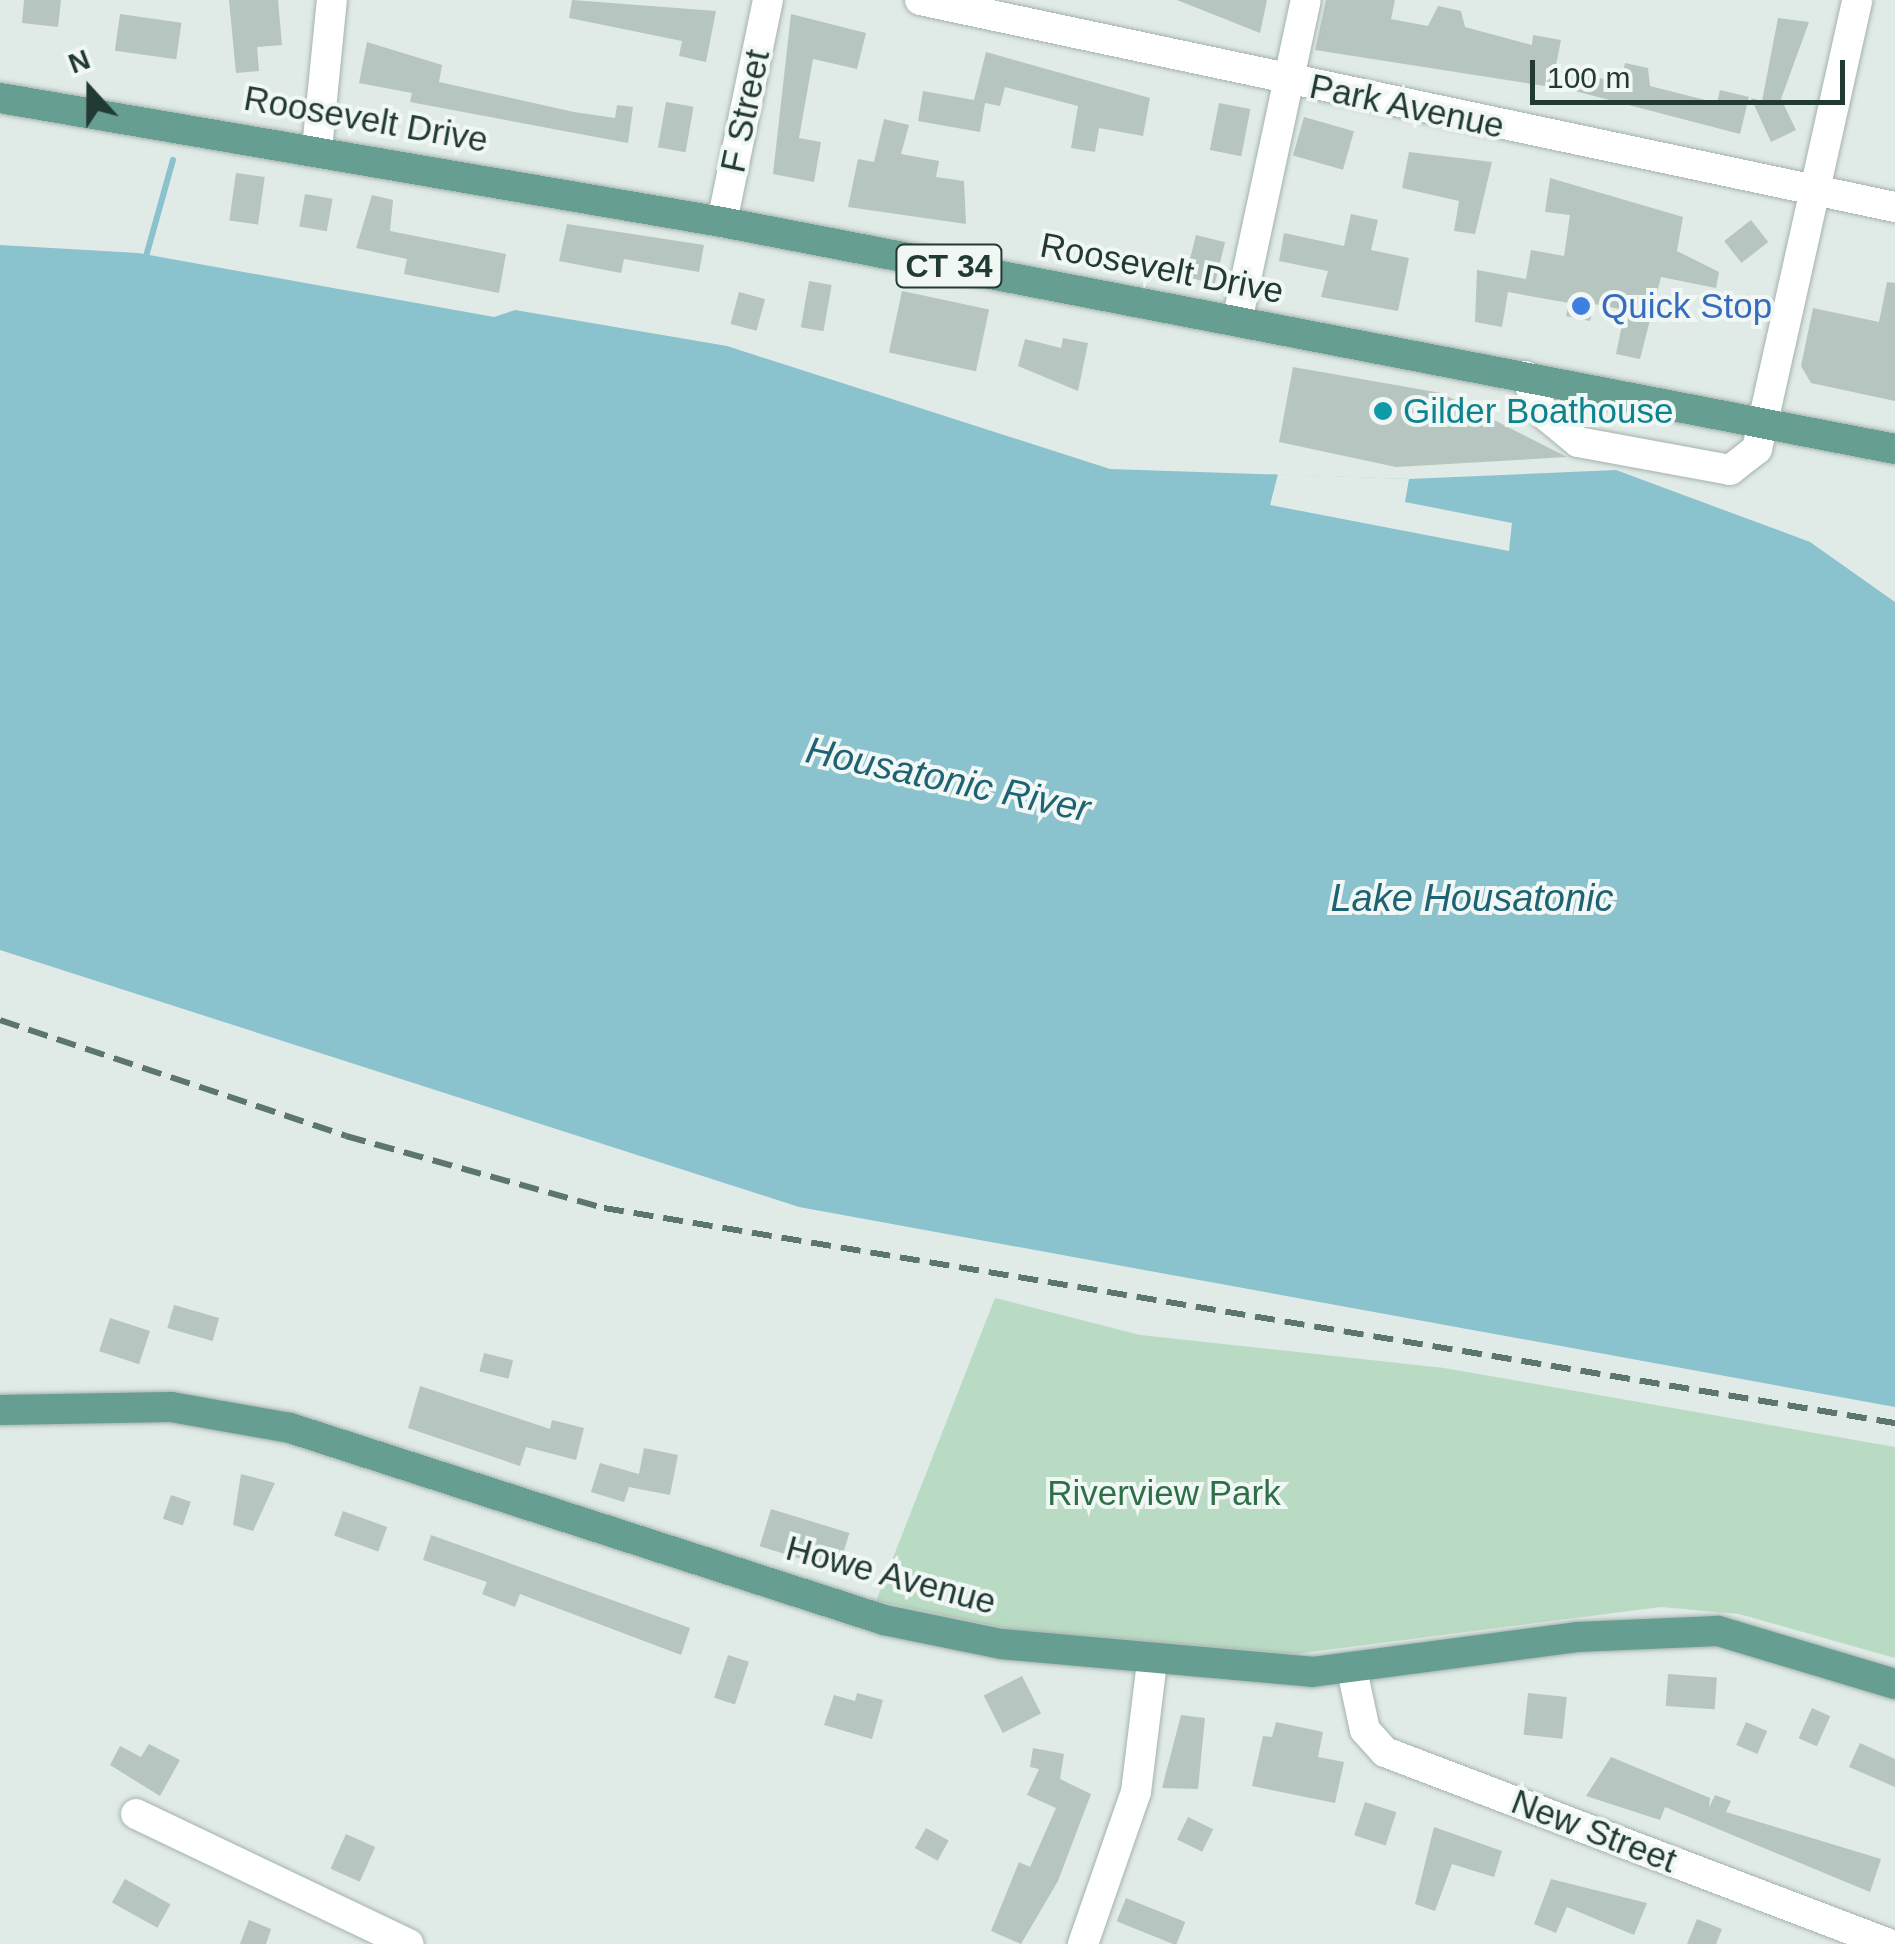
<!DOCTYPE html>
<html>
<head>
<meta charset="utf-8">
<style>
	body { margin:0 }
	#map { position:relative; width:1895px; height:1944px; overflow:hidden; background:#e0eae6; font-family:Helvetica,sans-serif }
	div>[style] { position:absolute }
	.green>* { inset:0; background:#badbc3 }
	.water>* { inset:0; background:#8ac2ce }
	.pier>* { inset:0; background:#e0eae6 }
	.stream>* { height:6px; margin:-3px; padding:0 3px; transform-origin:3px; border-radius:3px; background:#8ac2ce }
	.building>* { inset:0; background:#b6c5bf; transform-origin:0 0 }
	.roads { filter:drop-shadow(0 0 2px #a3b2ad) drop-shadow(0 0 2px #a3b2ad) }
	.minor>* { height:30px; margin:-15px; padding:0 15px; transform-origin:15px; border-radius:15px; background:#fff }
	.major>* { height:30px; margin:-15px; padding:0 15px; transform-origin:15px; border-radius:15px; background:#669e91 }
	.rail>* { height:6px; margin-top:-3px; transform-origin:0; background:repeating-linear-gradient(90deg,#5c766f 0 20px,transparent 0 30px) }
	.dots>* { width:28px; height:28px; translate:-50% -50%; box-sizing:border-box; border:5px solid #f0f7f4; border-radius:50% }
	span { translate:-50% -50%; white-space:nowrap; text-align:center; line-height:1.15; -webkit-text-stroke:8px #f0f7f4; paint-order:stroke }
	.shield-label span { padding:2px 8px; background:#f0f7f4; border:2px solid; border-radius:8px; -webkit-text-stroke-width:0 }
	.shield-label { font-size:32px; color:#223a34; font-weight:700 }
	.street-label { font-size:35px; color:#223a34 }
	.shop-label { font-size:35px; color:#366cbe }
	.left { translate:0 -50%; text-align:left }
	.culture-label { font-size:35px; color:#0d838f }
	.park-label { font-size:35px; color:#2e6f48 }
	.water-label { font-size:38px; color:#1e6373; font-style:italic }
	.north { position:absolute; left:40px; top:40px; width:100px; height:100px; -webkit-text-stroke:8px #f0f7f4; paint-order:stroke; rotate:339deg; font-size:28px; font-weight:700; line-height:40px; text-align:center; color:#223a34 }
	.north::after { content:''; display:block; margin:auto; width:35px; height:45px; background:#223a34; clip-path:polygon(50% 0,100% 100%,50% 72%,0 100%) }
	.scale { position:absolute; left:1530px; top:60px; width:315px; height:45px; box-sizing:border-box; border:5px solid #223a34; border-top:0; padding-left:12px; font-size:30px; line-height:35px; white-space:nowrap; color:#223a34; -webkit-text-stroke:8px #f0f7f4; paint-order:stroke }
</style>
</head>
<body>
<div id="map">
	<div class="green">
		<i style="clip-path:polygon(995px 1298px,1140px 1335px,1444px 1368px,1895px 1447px,1895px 1658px,1739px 1614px,1661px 1607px,1295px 1654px,1013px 1630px,876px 1601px)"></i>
	</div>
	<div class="water">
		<i style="clip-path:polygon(0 245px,138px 253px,494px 317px,515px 310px,727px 346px,1110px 469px,1409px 479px,1616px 470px,1810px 542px,1895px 602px,1895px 1407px,799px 1207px,0 950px)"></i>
	</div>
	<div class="pier">
		<i style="clip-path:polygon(1278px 474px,1409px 479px,1405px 502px,1512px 523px,1509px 551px,1270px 505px)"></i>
	</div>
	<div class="stream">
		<i style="left:145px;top:260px;width:104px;rotate:-74.4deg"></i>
	</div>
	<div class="building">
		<i style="clip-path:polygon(24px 0,61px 0,58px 27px,22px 23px)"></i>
		<i style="clip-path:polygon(229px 0,278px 0,282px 45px,257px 47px,259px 71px,236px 73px)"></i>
		<i style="clip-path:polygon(572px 0,716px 11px,706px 62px,679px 56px,682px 41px,569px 18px)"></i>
		<i style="clip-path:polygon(1177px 0,1267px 0,1260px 33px)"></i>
		<i style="clip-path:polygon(1326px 0,1395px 0,1391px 19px,1428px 26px,1438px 6px,1461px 11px,1465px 27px,1532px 45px,1533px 35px,1561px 40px,1555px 70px,1621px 82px,1625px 63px,1648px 68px,1650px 86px,1717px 103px,1720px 90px,1749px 97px,1740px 134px,1571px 90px,1315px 50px)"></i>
		<i style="left:120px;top:14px;width:62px;height:37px;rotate:8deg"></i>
		<i style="clip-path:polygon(791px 14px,866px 33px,857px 69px,813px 59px,799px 138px,821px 142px,814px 182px,773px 174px)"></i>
		<i style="clip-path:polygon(1778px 18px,1809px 22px,1781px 99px,1796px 130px,1771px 142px,1751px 98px,1762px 101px)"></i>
		<i style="clip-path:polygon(367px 42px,442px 65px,439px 82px,574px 112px,615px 118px,617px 105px,633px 107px,628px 143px,410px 102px,412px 93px,359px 83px)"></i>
		<i style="clip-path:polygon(986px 52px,1150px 98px,1143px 136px,1099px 128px,1095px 152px,1071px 148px,1078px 106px,1005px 87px,1000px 106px,985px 103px,980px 132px,918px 121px,923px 91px,974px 100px)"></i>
		<i style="left:666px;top:102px;width:28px;height:46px;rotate:10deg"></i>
		<i style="left:1219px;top:103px;width:32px;height:48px;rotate:11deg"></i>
		<i style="left:1304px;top:117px;width:52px;height:40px;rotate:16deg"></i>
		<i style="clip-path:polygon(884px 119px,909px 125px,901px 154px,939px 161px,936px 177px,964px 181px,966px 224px,848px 207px,858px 159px,874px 162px)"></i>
		<i style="clip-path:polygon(1409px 152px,1492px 162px,1475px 234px,1454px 231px,1459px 201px,1402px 188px)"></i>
		<i style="left:236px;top:173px;width:29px;height:48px;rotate:8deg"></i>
		<i style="clip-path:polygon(1550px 178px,1683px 217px,1677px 251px,1719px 272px,1716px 288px,1661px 277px,1640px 359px,1616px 354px,1625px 310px,1594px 304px,1590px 321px,1566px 316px,1569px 303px,1508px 292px,1502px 327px,1475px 322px,1477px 270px,1526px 279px,1531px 250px,1564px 256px,1570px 215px,1545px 212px)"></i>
		<i style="left:305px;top:194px;width:28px;height:33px;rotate:10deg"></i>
		<i style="clip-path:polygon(372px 195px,393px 200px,390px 231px,506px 254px,499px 293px,404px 274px,407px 259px,356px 248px)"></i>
		<i style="clip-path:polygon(1351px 214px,1378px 220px,1371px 250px,1409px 258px,1398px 311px,1321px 297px,1328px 271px,1279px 261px,1284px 233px,1344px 246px)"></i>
		<i style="left:1751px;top:220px;width:28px;height:34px;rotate:52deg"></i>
		<i style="clip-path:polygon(567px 224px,704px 245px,699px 272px,624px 259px,621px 273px,559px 261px)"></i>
		<i style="left:1196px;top:235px;width:30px;height:43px;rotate:14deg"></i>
		<i style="left:809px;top:281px;width:23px;height:47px;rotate:10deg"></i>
		<i style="clip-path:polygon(1887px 282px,1895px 283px,1895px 401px,1811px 383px,1801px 366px,1813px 308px,1879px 322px)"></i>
		<i style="left:902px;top:291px;width:89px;height:63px;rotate:12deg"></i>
		<i style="left:739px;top:292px;width:27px;height:33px;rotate:15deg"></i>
		<i style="clip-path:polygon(1063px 338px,1088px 343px,1078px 391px,1018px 366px,1025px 339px,1061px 348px)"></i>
		<i style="clip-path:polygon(1293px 367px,1441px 393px,1567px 457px,1396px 467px,1279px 442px)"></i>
		<i style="left:174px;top:1305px;width:47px;height:24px;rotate:16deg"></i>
		<i style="left:110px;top:1318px;width:42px;height:35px;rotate:18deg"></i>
		<i style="left:484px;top:1353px;width:30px;height:19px;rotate:14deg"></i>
		<i style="clip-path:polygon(420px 1386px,550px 1429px,552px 1420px,584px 1428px,576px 1460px,526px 1447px,520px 1466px,408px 1428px)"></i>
		<i style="clip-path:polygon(644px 1448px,678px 1455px,670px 1495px,629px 1487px,624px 1502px,591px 1492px,600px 1463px,639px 1474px)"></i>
		<i style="clip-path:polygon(241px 1474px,275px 1483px,253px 1531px,233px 1525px)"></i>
		<i style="left:171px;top:1495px;width:21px;height:25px;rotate:19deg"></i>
		<i style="left:771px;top:1509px;width:82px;height:39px;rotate:17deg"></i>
		<i style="left:343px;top:1511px;width:47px;height:26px;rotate:20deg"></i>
		<i style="clip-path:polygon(431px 1535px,690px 1628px,681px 1655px,520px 1594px,515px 1607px,482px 1594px,487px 1582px,423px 1560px)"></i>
		<i style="left:728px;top:1655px;width:22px;height:45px;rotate:18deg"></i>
		<i style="left:1668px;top:1674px;width:49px;height:32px;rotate:4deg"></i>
		<i style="left:1022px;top:1676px;width:42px;height:43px;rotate:63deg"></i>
		<i style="clip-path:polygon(857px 1693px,883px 1700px,872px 1739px,824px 1725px,834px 1695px,855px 1701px)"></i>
		<i style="left:1528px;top:1693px;width:39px;height:42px;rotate:6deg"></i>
		<i style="left:1812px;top:1708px;width:20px;height:33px;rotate:24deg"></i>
		<i style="clip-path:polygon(1181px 1715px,1205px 1718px,1198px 1789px,1162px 1788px)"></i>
		<i style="clip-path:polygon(1276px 1722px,1323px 1732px,1318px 1757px,1344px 1762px,1335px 1803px,1252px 1786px,1263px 1736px,1272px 1737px)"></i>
		<i style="left:1746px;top:1722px;width:23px;height:25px;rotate:23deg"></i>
		<i style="clip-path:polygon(1860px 1743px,1895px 1759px,1895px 1787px,1849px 1767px)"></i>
		<i style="clip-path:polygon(149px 1744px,180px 1760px,160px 1796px,110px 1765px,120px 1746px,141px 1757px)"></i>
		<i style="clip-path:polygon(1033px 1748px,1064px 1754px,1060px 1779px,1091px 1794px,1058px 1881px,1021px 1944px,991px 1931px,1019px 1862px,1030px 1867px,1056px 1808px,1027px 1795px,1039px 1769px,1030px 1767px)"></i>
		<i style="clip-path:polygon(1611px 1757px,1710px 1798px,1709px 1808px,1715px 1795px,1731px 1801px,1726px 1812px,1881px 1859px,1870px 1892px,1665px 1807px,1660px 1820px,1586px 1796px)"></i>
		<i style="left:1365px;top:1802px;width:33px;height:35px;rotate:18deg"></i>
		<i style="left:1188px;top:1817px;width:28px;height:25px;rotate:26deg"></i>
		<i style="clip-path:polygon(1434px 1827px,1502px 1851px,1494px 1877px,1452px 1864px,1435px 1911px,1415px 1904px)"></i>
		<i style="left:926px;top:1828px;width:26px;height:23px;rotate:29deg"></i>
		<i style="left:346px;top:1834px;width:32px;height:38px;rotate:24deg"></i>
		<i style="left:125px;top:1879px;width:52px;height:27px;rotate:29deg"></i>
		<i style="clip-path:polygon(1551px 1879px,1647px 1903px,1634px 1935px,1567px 1907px,1556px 1933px,1534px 1924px)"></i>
		<i style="left:1126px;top:1898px;width:64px;height:25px;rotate:22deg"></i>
		<i style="clip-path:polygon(1697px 1919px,1722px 1929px,1716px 1944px,1687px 1944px)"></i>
		<i style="clip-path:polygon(249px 1920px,271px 1929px,266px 1944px,240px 1944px)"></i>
	</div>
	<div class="roads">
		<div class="minor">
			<i style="left:920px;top:0;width:997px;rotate:11.99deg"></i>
			<i style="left:317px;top:149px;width:150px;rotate:-84.3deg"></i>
			<i style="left:722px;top:222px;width:227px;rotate:-78.3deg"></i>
			<i style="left:1237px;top:321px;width:328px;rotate:-77.9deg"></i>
			<i style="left:1525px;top:376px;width:42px;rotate:63.4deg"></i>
			<i style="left:1544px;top:414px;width:44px;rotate:39.5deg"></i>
			<i style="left:1578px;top:442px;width:155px;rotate:10.4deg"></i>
			<i style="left:1730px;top:470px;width:34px;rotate:-38deg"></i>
			<i style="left:1757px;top:449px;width:460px;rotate:-77.4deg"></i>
			<i style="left:1352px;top:1670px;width:61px;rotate:77.8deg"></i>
			<i style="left:1365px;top:1730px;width:30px;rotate:48deg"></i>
			<i style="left:1385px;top:1752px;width:539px;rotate:20.85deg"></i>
			<i style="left:136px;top:1814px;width:302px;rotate:25.5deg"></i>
			<i style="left:1083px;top:1944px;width:161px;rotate:-70.8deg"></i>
			<i style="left:1136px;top:1792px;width:131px;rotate:-83deg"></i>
		</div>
		<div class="major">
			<i style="left:0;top:98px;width:733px;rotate:9.75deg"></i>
			<i style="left:722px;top:222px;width:1195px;rotate:10.95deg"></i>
			<i style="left:0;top:1410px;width:171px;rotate:-1deg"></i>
			<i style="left:171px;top:1407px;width:121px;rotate:10deg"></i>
			<i style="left:290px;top:1428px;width:624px;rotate:17.91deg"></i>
			<i style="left:884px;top:1620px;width:119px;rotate:11.6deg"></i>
			<i style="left:1001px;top:1644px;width:312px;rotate:5.1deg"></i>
			<i style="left:1312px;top:1672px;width:267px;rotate:-7.5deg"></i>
			<i style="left:1577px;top:1637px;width:141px;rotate:-2.4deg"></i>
			<i style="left:1718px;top:1631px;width:185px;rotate:16.7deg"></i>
		</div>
	</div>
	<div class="rail">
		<i style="left:0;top:1020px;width:365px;rotate:18.5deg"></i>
		<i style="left:346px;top:1136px;width:268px;rotate:15.6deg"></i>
		<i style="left:604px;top:1208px;width:1309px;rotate:9.46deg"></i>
	</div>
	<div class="dots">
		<i style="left:1581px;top:306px;background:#3f7fe0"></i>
		<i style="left:1383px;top:411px;background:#0f9aa8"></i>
	</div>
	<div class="shield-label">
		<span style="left:949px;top:266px">CT 34</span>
	</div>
	<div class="street-label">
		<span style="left:1407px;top:106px;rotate:12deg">Park Avenue</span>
		<span style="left:745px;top:111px;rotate:-78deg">F Street</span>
		<span style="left:366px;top:119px;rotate:10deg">Roosevelt Drive</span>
		<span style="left:1162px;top:268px;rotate:11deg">Roosevelt Drive</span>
		<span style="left:891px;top:1575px;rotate:15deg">Howe Avenue</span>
		<span style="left:1594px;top:1831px;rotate:21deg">New Street</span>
	</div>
	<div class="shop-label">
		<span class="left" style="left:1601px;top:306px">Quick Stop</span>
	</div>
	<div class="culture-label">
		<span class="left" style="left:1403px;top:411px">Gilder Boathouse</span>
	</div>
	<div class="park-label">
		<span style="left:1164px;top:1493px">Riverview Park</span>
	</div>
	<div class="water-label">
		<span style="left:948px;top:780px;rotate:12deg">Housatonic River</span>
		<span style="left:1472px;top:899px">Lake Housatonic</span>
	</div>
	<div class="north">N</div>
	<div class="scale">100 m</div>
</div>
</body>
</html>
